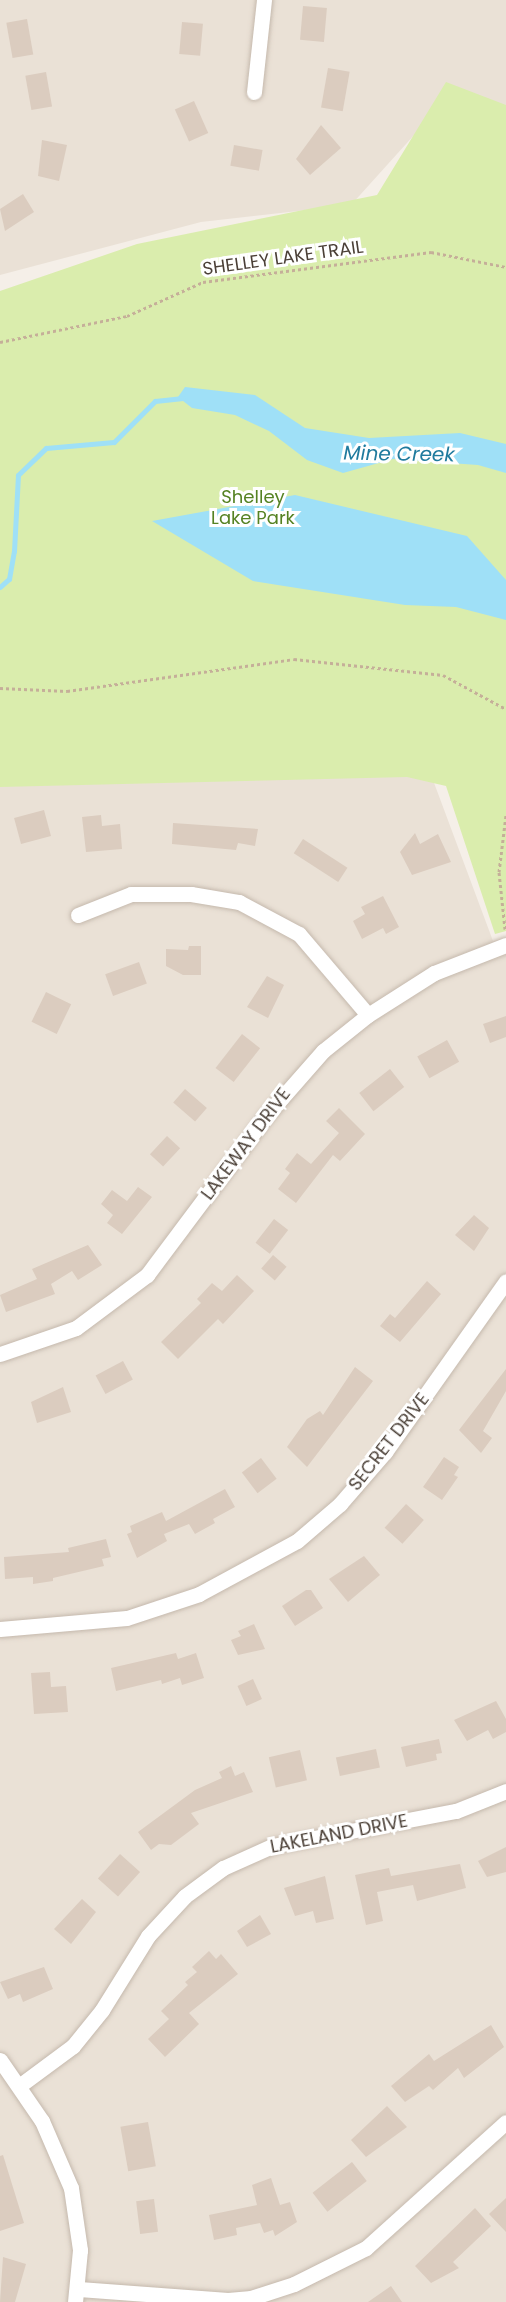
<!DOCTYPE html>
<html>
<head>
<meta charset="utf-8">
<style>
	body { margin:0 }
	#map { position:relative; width:506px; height:2302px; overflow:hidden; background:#f5efe8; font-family:Poppins,sans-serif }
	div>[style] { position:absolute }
	.residential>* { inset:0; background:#eae1d6 }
	.green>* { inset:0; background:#daedad }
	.water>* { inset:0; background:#9fe0f7 }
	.stream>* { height:5px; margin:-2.5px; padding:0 2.5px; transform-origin:2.5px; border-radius:2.5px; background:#9fe0f7 }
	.building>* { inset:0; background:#dbccbf; transform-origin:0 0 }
	.path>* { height:3px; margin-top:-1.5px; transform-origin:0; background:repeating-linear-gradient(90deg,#c5af99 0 3px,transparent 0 6px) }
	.roads { filter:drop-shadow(0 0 2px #c5b9ad) drop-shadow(0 0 2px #c5b9ad) }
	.street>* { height:15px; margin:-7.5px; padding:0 7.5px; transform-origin:7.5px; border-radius:7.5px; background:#fff }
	span { translate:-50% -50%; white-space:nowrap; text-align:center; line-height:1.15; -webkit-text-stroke:6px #fff; paint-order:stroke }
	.street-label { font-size:18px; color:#4a3f36 }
	.park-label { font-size:18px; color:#558223 }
	.water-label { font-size:20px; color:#207b9e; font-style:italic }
</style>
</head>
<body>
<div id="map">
	<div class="residential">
		<i style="clip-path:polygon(0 0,506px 0,506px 109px,452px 93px,351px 205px,201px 222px,0 275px)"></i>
		<i style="clip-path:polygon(0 762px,427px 764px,493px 941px,506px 938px,506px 2302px,0 2302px)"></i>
	</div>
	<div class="green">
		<i style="clip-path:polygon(446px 82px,506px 105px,506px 931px,495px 934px,446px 786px,407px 777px,0 787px,0 291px,137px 244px,377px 195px)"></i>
	</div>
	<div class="water">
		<i style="clip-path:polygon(185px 387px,255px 395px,305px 428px,369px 438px,460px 433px,506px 444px,506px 473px,478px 465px,393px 459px,343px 473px,307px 460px,269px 431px,235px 415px,192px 408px,178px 397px)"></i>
		<i style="clip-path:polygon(295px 495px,467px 536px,506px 580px,506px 620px,456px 607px,405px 605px,253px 581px,152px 521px)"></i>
	</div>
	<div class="stream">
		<i style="left:0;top:587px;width:12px;rotate:-42deg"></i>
		<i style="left:9px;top:579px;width:28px;rotate:-80deg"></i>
		<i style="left:14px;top:551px;width:76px;rotate:-87deg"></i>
		<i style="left:18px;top:475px;width:39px;rotate:-44deg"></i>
		<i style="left:46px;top:448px;width:68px;rotate:-5deg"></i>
		<i style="left:114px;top:442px;width:58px;rotate:-45deg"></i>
		<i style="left:155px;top:401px;width:28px;rotate:-6deg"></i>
	</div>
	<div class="building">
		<i style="left:303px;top:6px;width:24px;height:34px;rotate:5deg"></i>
		<i style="left:27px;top:19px;width:36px;height:21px;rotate:80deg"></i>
		<i style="left:182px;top:22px;width:21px;height:32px;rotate:5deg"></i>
		<i style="left:328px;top:68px;width:22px;height:40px;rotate:10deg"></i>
		<i style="left:46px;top:72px;width:35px;height:21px;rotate:80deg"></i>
		<i style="left:194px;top:101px;width:35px;height:21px;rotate:66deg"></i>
		<i style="clip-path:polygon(321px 125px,341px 148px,310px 175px,296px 159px)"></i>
		<i style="clip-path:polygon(42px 140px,67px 145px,59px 181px,38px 176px)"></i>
		<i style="left:234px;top:145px;width:29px;height:21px;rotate:10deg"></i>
		<i style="clip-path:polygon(23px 194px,34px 212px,5px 231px,0 209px)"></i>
		<i style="left:44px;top:810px;width:27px;height:31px;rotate:75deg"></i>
		<i style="clip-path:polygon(101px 815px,102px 826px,120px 824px,122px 849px,86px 852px,82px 817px)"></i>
		<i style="clip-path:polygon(173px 823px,258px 829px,255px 846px,238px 843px,236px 850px,172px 844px)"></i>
		<i style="clip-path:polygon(415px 833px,420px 844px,438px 834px,451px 862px,412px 875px,400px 852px)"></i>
		<i style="left:303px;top:839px;width:53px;height:17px;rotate:33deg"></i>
		<i style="clip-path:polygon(383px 896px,399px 927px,386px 934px,383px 928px,362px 939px,353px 921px,365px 914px,361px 907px)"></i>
		<i style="clip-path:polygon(189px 946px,201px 946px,201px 975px,183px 975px,166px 966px,166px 949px,188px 950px)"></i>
		<i style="left:139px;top:962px;width:23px;height:36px;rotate:70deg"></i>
		<i style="clip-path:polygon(267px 976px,284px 985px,268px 1018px,247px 1007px)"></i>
		<i style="left:46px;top:992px;width:28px;height:33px;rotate:26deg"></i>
		<i style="clip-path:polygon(506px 1016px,506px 1037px,490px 1043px,483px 1024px)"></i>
		<i style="left:242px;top:1034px;width:23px;height:43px;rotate:38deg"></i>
		<i style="left:447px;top:1040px;width:25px;height:34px;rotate:61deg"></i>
		<i style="left:390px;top:1069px;width:23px;height:39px;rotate:52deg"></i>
		<i style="left:185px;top:1089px;width:29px;height:18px;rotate:41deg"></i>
		<i style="clip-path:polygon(339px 1108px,365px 1134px,340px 1161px,333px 1155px,296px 1203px,278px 1189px,290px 1173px,285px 1169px,297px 1153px,311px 1164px,339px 1133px,326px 1121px)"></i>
		<i style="left:167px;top:1136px;width:18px;height:25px;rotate:43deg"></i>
		<i style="clip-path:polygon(138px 1187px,152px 1197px,122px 1234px,107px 1223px,113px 1215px,101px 1204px,112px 1190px,127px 1201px)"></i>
		<i style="clip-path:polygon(474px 1215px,489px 1228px,474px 1251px,455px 1235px)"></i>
		<i style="left:274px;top:1219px;width:18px;height:30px;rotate:38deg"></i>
		<i style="clip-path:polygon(88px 1245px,102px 1265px,78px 1280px,72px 1271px,51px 1284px,55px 1294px,6px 1312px,0 1295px,37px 1279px,32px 1269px)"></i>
		<i style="left:273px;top:1255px;width:18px;height:18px;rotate:41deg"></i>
		<i style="clip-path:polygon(237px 1275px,254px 1291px,223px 1324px,218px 1319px,178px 1359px,161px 1342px,201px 1303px,197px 1299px,212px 1283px,222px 1291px)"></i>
		<i style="clip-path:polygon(427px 1281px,441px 1294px,400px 1342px,380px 1326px,390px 1314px,395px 1318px)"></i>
		<i style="left:123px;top:1361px;width:21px;height:31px;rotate:62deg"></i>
		<i style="clip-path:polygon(355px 1367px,373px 1381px,307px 1467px,287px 1447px,307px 1419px,320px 1411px,323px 1415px)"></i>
		<i style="clip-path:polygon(506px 1369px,506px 1391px,483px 1431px,492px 1438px,481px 1453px,459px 1430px)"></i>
		<i style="clip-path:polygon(63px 1387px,71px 1412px,37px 1423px,31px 1402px)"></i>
		<i style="clip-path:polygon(444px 1457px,459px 1467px,454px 1475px,458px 1477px,442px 1500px,423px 1487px)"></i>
		<i style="left:261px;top:1458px;width:26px;height:24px;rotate:53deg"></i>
		<i style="clip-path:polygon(225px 1489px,235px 1507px,213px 1519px,215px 1523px,195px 1534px,189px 1524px,164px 1534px,167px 1541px,137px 1558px,127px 1534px,132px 1532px,130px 1526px,162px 1512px,166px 1521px)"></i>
		<i style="left:406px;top:1504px;width:24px;height:32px;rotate:42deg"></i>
		<i style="clip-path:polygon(106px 1539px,111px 1557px,102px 1559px,104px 1566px,53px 1578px,53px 1581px,33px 1584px,33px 1577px,5px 1579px,4px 1557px,69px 1552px,68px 1548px)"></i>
		<i style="clip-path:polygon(364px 1556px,380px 1575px,348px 1602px,329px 1579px)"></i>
		<i style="clip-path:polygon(306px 1590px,311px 1590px,323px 1608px,295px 1626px,282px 1606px)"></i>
		<i style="clip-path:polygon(254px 1624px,265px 1649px,238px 1655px,231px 1640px,241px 1636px,238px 1631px)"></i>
		<i style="clip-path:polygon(176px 1653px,178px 1659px,196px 1653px,204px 1678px,182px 1685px,180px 1678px,162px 1684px,161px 1680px,116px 1691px,111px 1668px)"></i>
		<i style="clip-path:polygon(50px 1672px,51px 1687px,66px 1686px,68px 1712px,34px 1714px,31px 1673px)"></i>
		<i style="left:253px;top:1679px;width:22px;height:17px;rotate:66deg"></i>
		<i style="clip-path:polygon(496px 1701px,506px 1719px,506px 1732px,493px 1739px,488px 1730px,467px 1741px,454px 1720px)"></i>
		<i style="clip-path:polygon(439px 1739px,442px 1753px,436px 1754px,437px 1760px,406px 1767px,401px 1747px)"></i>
		<i style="left:376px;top:1749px;width:19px;height:41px;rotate:78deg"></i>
		<i style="left:300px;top:1750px;width:31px;height:32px;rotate:77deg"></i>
		<i style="clip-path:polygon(231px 1766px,235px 1776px,244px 1772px,253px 1792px,191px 1813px,199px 1824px,171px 1845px,159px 1844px,151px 1850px,138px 1832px,195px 1790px,222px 1778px,219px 1772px)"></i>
		<i style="clip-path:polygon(506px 1847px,506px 1872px,487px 1877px,478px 1861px)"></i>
		<i style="left:120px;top:1854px;width:27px;height:33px;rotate:42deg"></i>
		<i style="clip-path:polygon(460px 1864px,466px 1888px,417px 1901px,413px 1885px,377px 1892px,383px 1921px,366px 1925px,355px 1875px,389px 1868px,391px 1876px)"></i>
		<i style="clip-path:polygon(325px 1876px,334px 1919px,316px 1923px,313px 1911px,295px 1916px,284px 1888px)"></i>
		<i style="clip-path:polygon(82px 1899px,96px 1912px,71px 1944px,54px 1929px)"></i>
		<i style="clip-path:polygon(260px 1915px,271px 1934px,247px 1947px,237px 1931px)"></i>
		<i style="clip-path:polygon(209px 1951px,216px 1959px,221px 1954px,238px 1974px,189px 2013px,199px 2024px,165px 2057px,148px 2039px,169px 2019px,161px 2011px,188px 1985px,185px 1982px,197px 1972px,192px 1967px)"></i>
		<i style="clip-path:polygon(44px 1967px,53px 1989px,23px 2002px,20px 1994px,8px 1999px,0 1982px)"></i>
		<i style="clip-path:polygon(491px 2025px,504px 2047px,464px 2078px,458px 2068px,433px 2090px,429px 2086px,405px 2102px,391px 2086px,429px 2054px,434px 2061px)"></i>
		<i style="clip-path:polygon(387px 2106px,407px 2127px,366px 2157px,351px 2140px)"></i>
		<i style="left:148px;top:2122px;width:45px;height:28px;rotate:80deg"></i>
		<i style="clip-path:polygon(3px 2155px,24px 2223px,0 2231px,0 2156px)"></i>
		<i style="left:352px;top:2162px;width:24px;height:50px;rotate:52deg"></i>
		<i style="clip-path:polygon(271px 2178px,280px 2205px,290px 2202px,297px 2222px,275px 2236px,273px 2230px,264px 2233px,260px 2223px,236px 2228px,237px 2235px,214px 2240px,209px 2215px,257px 2205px,252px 2185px)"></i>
		<i style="clip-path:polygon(506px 2198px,506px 2232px,489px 2214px)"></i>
		<i style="left:154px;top:2199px;width:33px;height:18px;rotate:83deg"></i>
		<i style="clip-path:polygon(475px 2208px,491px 2226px,453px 2262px,459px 2268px,431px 2283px,415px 2266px)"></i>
		<i style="clip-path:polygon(3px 2257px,26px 2264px,15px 2302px,0 2302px)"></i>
		<i style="clip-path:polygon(391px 2286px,402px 2302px,368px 2302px)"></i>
	</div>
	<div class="path">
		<i style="left:0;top:342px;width:130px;rotate:-11.6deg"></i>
		<i style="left:127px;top:316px;width:83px;rotate:-24.1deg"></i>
		<i style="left:203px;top:282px;width:230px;rotate:-7.5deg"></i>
		<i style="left:431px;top:252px;width:76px;rotate:11.3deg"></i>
		<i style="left:0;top:688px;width:67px;rotate:2.6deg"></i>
		<i style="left:67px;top:691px;width:229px;rotate:-8deg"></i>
		<i style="left:294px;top:659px;width:150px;rotate:6.1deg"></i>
		<i style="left:443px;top:675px;width:72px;rotate:28.4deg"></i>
		<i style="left:505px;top:929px;width:57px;rotate:-96deg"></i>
		<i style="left:499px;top:872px;width:57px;rotate:-83deg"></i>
	</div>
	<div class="roads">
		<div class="street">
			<i style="left:254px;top:92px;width:93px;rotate:-83.8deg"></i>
			<i style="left:78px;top:915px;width:57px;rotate:-21.6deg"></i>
			<i style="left:131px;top:894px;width:60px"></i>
			<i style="left:191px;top:894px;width:49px;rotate:9.5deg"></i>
			<i style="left:239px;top:902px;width:68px;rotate:28.1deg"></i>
			<i style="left:299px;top:934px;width:106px;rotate:49.6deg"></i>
			<i style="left:0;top:1354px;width:80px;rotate:-18.9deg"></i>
			<i style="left:76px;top:1328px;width:89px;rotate:-36.7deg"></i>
			<i style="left:147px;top:1275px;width:197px;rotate:-53.2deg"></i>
			<i style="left:265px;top:1117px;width:88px;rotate:-48.7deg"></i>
			<i style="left:323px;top:1051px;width:58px;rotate:-38.7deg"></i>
			<i style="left:368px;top:1015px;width:78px;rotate:-32.5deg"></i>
			<i style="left:434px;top:973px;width:77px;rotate:-21.3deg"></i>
			<i style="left:0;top:1629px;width:127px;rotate:-5deg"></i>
			<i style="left:127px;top:1618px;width:76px;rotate:-18.4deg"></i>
			<i style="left:199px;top:1594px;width:111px;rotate:-28.4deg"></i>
			<i style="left:297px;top:1541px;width:57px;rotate:-40.7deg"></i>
			<i style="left:340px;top:1504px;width:69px;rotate:-49.1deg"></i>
			<i style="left:385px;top:1452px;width:209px;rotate:-54.7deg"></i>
			<i style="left:0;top:2060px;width:74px;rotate:55.5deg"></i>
			<i style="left:42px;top:2121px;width:73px;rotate:66.6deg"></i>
			<i style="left:71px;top:2188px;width:63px;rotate:81.7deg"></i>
			<i style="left:80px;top:2250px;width:52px;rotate:95.5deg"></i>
			<i style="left:19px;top:2086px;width:67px;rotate:-36.5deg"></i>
			<i style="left:73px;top:2046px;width:46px;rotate:-51.1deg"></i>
			<i style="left:102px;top:2010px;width:87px;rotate:-58.1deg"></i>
			<i style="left:148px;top:1936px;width:54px;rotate:-47.2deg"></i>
			<i style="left:185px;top:1896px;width:47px;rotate:-36.4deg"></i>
			<i style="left:223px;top:1868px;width:54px;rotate:-24.2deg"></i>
			<i style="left:272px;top:1846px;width:187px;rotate:-10.8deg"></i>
			<i style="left:456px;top:1811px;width:54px;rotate:-21.8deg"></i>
			<i style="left:79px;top:2289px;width:149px;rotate:4.2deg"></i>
			<i style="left:228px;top:2300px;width:23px;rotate:-5deg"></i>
			<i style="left:251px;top:2298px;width:45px;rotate:-18deg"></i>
			<i style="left:294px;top:2284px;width:80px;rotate:-26.6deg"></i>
			<i style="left:366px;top:2248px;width:188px;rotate:-42deg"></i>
		</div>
	</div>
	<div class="street-label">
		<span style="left:283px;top:258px;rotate:-8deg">SHELLEY LAKE TRAIL</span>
		<span style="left:246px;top:1144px;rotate:-53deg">LAKEWAY DRIVE</span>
		<span style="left:389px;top:1442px;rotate:-52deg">SECRET DRIVE</span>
		<span style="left:339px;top:1834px;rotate:-11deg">LAKELAND DRIVE</span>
	</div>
	<div class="park-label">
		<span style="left:253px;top:508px">Shelley<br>Lake Park</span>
	</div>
	<div class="water-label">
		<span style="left:399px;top:454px;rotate:1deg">Mine Creek</span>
	</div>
</div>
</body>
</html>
